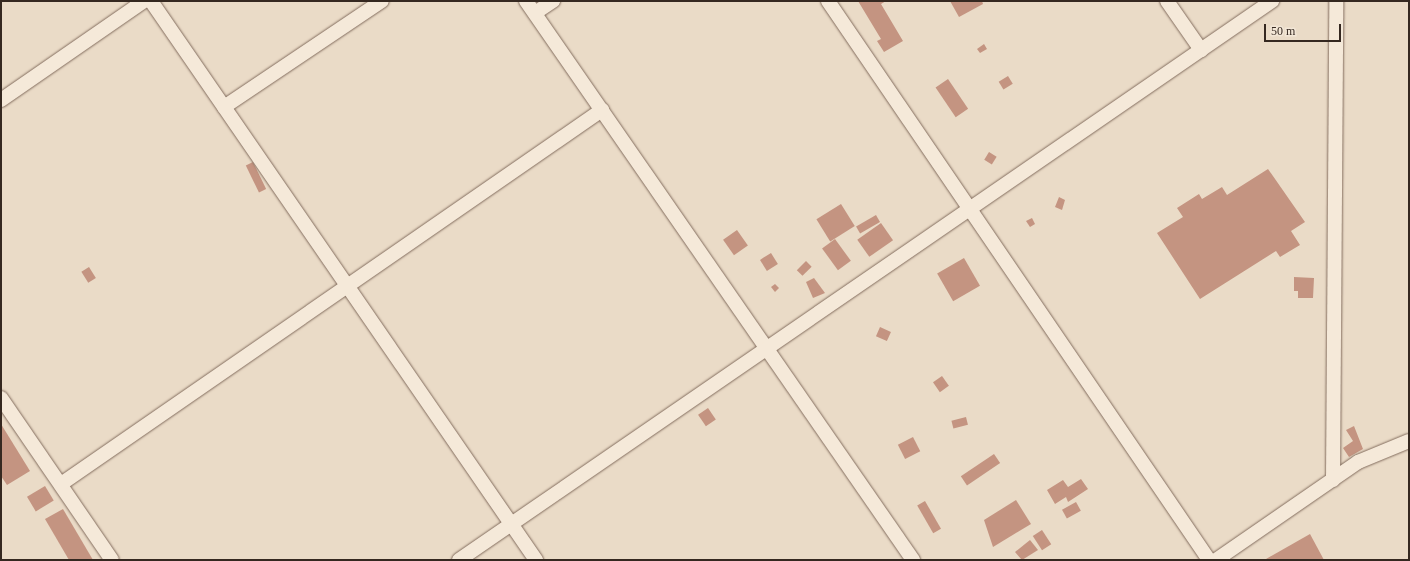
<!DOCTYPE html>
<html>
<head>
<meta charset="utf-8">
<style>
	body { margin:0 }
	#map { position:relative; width:1410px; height:561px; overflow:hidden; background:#eadbc7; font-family:Georgia,serif }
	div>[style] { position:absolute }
	.building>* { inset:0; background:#c49481; transform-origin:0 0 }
	.roads { filter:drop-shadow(0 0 1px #836d5e) drop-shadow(0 0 1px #836d5e) }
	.minor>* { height:14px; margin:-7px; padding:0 7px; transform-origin:7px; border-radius:7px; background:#f5e9d9 }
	span { translate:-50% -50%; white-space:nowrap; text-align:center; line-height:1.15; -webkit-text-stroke:3.5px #f2e6d6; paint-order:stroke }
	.frame { position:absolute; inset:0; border:2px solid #352820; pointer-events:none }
	.scale { position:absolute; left:1264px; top:24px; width:77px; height:18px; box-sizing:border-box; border:2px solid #352820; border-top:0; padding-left:5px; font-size:12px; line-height:14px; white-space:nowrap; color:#352820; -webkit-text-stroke:3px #f2e6d6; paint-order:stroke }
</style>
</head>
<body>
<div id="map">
	<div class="building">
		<i style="clip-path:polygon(858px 1px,886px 1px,881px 4px,903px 41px,884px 52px,877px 41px,881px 39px)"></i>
		<i style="clip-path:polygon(950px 1px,982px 1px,983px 4px,959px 17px)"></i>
		<i style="clip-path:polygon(984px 44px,987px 49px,980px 53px,977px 49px)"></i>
		<i style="left:1008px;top:76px;width:9px;height:11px;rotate:58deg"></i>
		<i style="left:948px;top:79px;width:36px;height:15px;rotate:56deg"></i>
		<i style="left:989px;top:152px;width:9px;height:9px;rotate:32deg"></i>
		<i style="left:253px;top:162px;width:30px;height:8px;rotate:64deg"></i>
		<i style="clip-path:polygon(1268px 169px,1305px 222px,1291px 231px,1300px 245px,1280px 257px,1276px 251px,1200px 299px,1157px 233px,1183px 217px,1177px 208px,1199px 194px,1202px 199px,1222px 187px,1227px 195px)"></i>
		<i style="clip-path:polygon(1059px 197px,1065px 200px,1062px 210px,1055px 207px)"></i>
		<i style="left:841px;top:204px;width:26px;height:29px;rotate:58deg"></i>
		<i style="left:876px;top:215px;width:8px;height:23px;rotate:60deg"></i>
		<i style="clip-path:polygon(1032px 218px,1035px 224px,1030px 227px,1026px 221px)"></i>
		<i style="left:881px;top:223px;width:21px;height:29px;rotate:55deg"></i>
		<i style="left:737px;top:230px;width:19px;height:17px;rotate:55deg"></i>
		<i style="left:835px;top:239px;width:27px;height:16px;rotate:54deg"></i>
		<i style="left:771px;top:253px;width:13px;height:13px;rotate:58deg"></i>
		<i style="left:964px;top:258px;width:32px;height:31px;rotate:60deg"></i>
		<i style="left:806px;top:261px;width:8px;height:13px;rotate:45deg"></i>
		<i style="left:89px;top:267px;width:13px;height:9px;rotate:58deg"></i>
		<i style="clip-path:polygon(1294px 277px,1314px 278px,1313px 298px,1298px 298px,1298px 291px,1294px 291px)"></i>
		<i style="clip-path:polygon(814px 278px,825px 293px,813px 298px,806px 282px)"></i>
		<i style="clip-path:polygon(775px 284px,779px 288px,775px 292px,771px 287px)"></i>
		<i style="left:880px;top:327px;width:12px;height:10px;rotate:24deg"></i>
		<i style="left:942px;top:376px;width:12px;height:11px;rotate:55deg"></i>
		<i style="left:708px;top:408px;width:14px;height:12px;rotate:56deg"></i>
		<i style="left:966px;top:417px;width:8px;height:15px;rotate:76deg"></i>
		<i style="clip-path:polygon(1px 424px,30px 471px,7px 485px,1px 476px)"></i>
		<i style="clip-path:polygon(1354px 426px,1363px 449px,1349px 457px,1343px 448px,1353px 441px,1346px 430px)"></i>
		<i style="left:913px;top:437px;width:16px;height:17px;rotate:63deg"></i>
		<i style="left:994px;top:454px;width:11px;height:40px;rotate:56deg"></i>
		<i style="clip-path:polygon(1081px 479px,1088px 489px,1068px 502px,1066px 497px,1055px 504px,1047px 490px,1063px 480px,1068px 487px)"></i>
		<i style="left:45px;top:486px;width:17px;height:21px;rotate:59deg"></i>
		<i style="clip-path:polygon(1016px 500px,1031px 524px,993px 547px,984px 520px)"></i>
		<i style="left:925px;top:501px;width:32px;height:9px;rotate:60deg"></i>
		<i style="left:1076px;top:502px;width:10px;height:16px;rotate:61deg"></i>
		<i style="clip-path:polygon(63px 509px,93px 560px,69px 560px,45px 519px)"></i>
		<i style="left:1042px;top:530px;width:17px;height:11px;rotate:57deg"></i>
		<i style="clip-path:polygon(1310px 534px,1324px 560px,1267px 560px,1266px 559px)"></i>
		<i style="clip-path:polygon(1030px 540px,1038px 550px,1022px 560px,1015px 552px)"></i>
	</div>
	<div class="roads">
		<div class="minor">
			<i style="left:151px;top:1px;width:679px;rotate:55.44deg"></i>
			<i style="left:526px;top:1px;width:680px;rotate:55.3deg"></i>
			<i style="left:828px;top:1px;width:676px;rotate:55.72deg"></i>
			<i style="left:1167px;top:1px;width:60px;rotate:55.2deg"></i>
			<i style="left:535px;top:13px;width:22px;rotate:-34deg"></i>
			<i style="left:1px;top:100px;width:174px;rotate:-34.7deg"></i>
			<i style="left:224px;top:107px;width:190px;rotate:-33.9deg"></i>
			<i style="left:1px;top:398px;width:196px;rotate:55.6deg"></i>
			<i style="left:1333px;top:480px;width:479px;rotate:-89.6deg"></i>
			<i style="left:61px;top:484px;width:658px;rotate:-34.66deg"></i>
			<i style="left:459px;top:560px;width:987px;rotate:-34.51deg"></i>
			<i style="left:1216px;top:560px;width:173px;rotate:-34.6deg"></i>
			<i style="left:1358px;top:462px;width:55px;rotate:-22.4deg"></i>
		</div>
	</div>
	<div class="frame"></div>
	<div class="scale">50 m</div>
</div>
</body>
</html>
